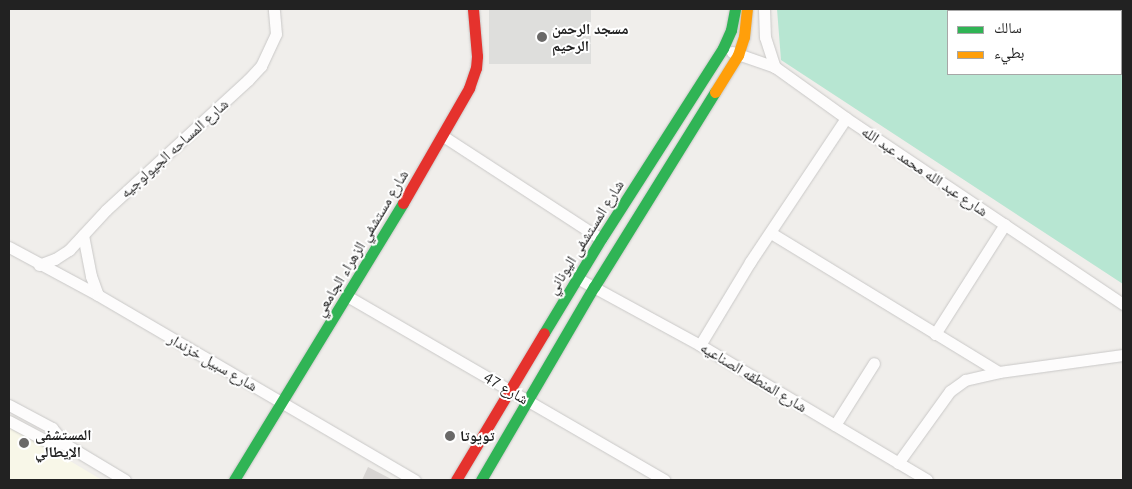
<!DOCTYPE html>
<html>
<head>
<meta charset="utf-8">
<style>
	body { margin:0 }
	#map { position:relative; width:1132px; height:489px; overflow:hidden; background:#f0eeeb; font-family:Ubuntu,"Noto Naskh Arabic",sans-serif }
	div>[style] { position:absolute }
	.education>* { inset:0; background:#f8f7e8 }
	.religious>* { inset:0; background:#dededc; transform-origin:0 0 }
	.pitch>* { inset:0; background:#b7e6d2 }
	.building>* { inset:0; background:#d7d4d2 }
	.roads { filter:drop-shadow(0 0 1px #c9c8c7) drop-shadow(0 0 1px #c9c8c7) }
	.street>* { height:11px; margin:-5.5px; padding:0 5.5px; transform-origin:5.5px; border-radius:5.5px; background:#fdfcfc }
	.fast>* { height:11px; margin:-5.5px; padding:0 5.5px; transform-origin:5.5px; border-radius:5.5px; background:#30b455 }
	.slow>* { height:11px; margin:-5.5px; padding:0 5.5px; transform-origin:5.5px; border-radius:5.5px; background:#ff9f0a }
	.jam>* { height:11px; margin:-5.5px; padding:0 5.5px; transform-origin:5.5px; border-radius:5.5px; background:#e5322d }
	.dots>* { width:14px; height:14px; translate:-50% -50%; box-sizing:border-box; border:2px solid #fff; border-radius:50% }
	span { translate:-50% -50%; white-space:nowrap; text-align:center; line-height:1.15; -webkit-text-stroke:4px #fff; paint-order:stroke }
	.poi-label { font-size:15px; color:#222; font-weight:700 }
	.left { translate:0 -50%; text-align:left }
	.street-label { font-size:15px; color:#222 }
	.frame { position:absolute; inset:0; border:10px solid #222; pointer-events:none }
	.legend { position:absolute; left:947px; top:10px; width:175px; height:65px; box-sizing:border-box; background:#fff; border:1px solid #a7a7a7; margin:0; padding:6px 9px; list-style:none; font-size:15px; color:#222 }
	.legend li { display:flex; align-items:center; gap:10px; height:25px }
	.legend b { width:25px; border:1px solid #a7a7a7 }
</style>
</head>
<body>
<div id="map">
	<div class="education">
		<i style="clip-path:polygon(9px 425px,70px 461px,102px 480px,9px 480px)"></i>
	</div>
	<div class="religious">
		<i style="left:489px;top:9px;width:102px;height:55px"></i>
	</div>
	<div class="pitch">
		<i style="clip-path:polygon(evenodd,777px 9px,1123px 9px,1123px 284px,781px 60px,777px 9px,948px 11px,1121px 11px,1121px 74px,948px 74px,948px 11px)"></i>
	</div>
	<div class="building">
		<i style="clip-path:polygon(368px 467px,393px 480px,362px 480px)"></i>
	</div>
	<div class="roads">
		<div class="street">
			<i style="left:764px;top:9px;width:28px;rotate:88deg"></i>
			<i style="left:765px;top:37px;width:32px;rotate:72deg"></i>
			<i style="left:732px;top:52px;width:46px;rotate:19.2deg"></i>
			<i style="left:775px;top:67px;width:87px;rotate:35.7deg"></i>
			<i style="left:846px;top:118px;width:334px;rotate:33.9deg"></i>
			<i style="left:443px;top:136px;width:189px;rotate:33.1deg"></i>
			<i style="left:771px;top:233px;width:267px;rotate:31.4deg"></i>
			<i style="left:83px;top:235px;width:42px;rotate:79deg"></i>
			<i style="left:91px;top:276px;width:20px;rotate:70deg"></i>
			<i style="left:9px;top:247px;width:101px;rotate:28.3deg"></i>
			<i style="left:98px;top:295px;width:367px;rotate:30.3deg"></i>
			<i style="left:39px;top:265px;width:17px;rotate:-21deg"></i>
			<i style="left:55px;top:259px;width:17px;rotate:-33deg"></i>
			<i style="left:69px;top:250px;width:54px;rotate:-47.2deg"></i>
			<i style="left:106px;top:210px;width:193px;rotate:-42.5deg"></i>
			<i style="left:248px;top:80px;width:19px;rotate:-47deg"></i>
			<i style="left:261px;top:66px;width:35px;rotate:-65deg"></i>
			<i style="left:276px;top:34px;width:25px;rotate:-95deg"></i>
			<i style="left:577px;top:278px;width:140px;rotate:28.6deg"></i>
			<i style="left:700px;top:345px;width:264px;rotate:30.7deg"></i>
			<i style="left:347px;top:296px;width:367px;rotate:30.1deg"></i>
			<i style="left:935px;top:334px;width:130px;rotate:-57.5deg"></i>
			<i style="left:700px;top:345px;width:97px;rotate:-58.9deg"></i>
			<i style="left:750px;top:262px;width:173px;rotate:-56.3deg"></i>
			<i style="left:9px;top:405px;width:49px;rotate:28.1deg"></i>
			<i style="left:52px;top:428px;width:21px;rotate:51deg"></i>
			<i style="left:9px;top:421px;width:40px;rotate:28deg"></i>
			<i style="left:44px;top:440px;width:21px;rotate:11deg"></i>
			<i style="left:65px;top:444px;width:70px;rotate:31deg"></i>
			<i style="left:835px;top:425px;width:73px;rotate:-57.8deg"></i>
			<i style="left:898px;top:463px;width:89px;rotate:-54.2deg"></i>
			<i style="left:950px;top:391px;width:19px;rotate:-36deg"></i>
			<i style="left:965px;top:380px;width:35px;rotate:-13deg"></i>
			<i style="left:999px;top:372px;width:125px;rotate:-7.8deg"></i>
		</div>
		<div class="fast">
			<i style="left:544px;top:333px;width:110px;rotate:-58.8deg"></i>
			<i style="left:601px;top:239px;width:227px;rotate:-57.4deg"></i>
			<i style="left:723px;top:48px;width:20px;rotate:-66deg"></i>
			<i style="left:731px;top:30px;width:21px;rotate:-79deg"></i>
			<i style="left:234px;top:480px;width:324px;rotate:-58.6deg"></i>
			<i style="left:481px;top:480px;width:224px;rotate:-59.7deg"></i>
			<i style="left:594px;top:287px;width:229px;rotate:-58.2deg"></i>
		</div>
		<div class="slow">
			<i style="left:715px;top:92px;width:44px;rotate:-58.1deg"></i>
			<i style="left:738px;top:55px;width:19px;rotate:-72deg"></i>
			<i style="left:744px;top:37px;width:28px;rotate:-84deg"></i>
		</div>
		<div class="jam">
			<i style="left:403px;top:203px;width:133px;rotate:-60.1deg"></i>
			<i style="left:469px;top:88px;width:21px;rotate:-71deg"></i>
			<i style="left:476px;top:68px;width:12px;rotate:-85deg"></i>
			<i style="left:477px;top:56px;width:47px;rotate:-94.9deg"></i>
			<i style="left:456px;top:480px;width:171px;rotate:-59.1deg"></i>
		</div>
	</div>
	<div class="dots">
		<i style="left:542px;top:37px;background:#6a6968"></i>
		<i style="left:450px;top:436px;background:#6a6968"></i>
		<i style="left:24px;top:443px;background:#6a6968"></i>
	</div>
	<div class="poi-label">
		<span class="left" style="left:552px;top:37px">مسجد الرحمن<br>الرحيم</span>
		<span class="left" style="left:35px;top:443px">المستشفى<br>الإيطالي</span>
		<span class="left" style="left:460px;top:436px">تويوتا</span>
	</div>
	<div class="street-label">
		<span style="left:174px;top:148px;rotate:-42deg">شارع المساحه الجيولوجيه</span>
		<span style="left:925px;top:171px;rotate:34deg">شارع عبد الله محمد عبد الله</span>
		<span style="left:585px;top:237px;rotate:-58deg">شارع المستشفى اليوناني</span>
		<span style="left:361px;top:243px;rotate:-59deg">شارع مستشفي الزهراء الجامعي</span>
		<span style="left:213px;top:362px;rotate:30deg">شارع سبيل خزندار</span>
		<span style="left:754px;top:377px;rotate:31deg">شارع المنطقه الصناعيه</span>
		<span style="left:506px;top:388px;rotate:30deg">شارع 47</span>
	</div>
	<div class="frame"></div>
	<ul class="legend">
	<li><b style="height:6px;background:#30b455"></b>سالك</li>
	<li><b style="height:6px;background:#ff9f0a"></b>بطيء</li>
	</ul>
</div>
</body>
</html>
